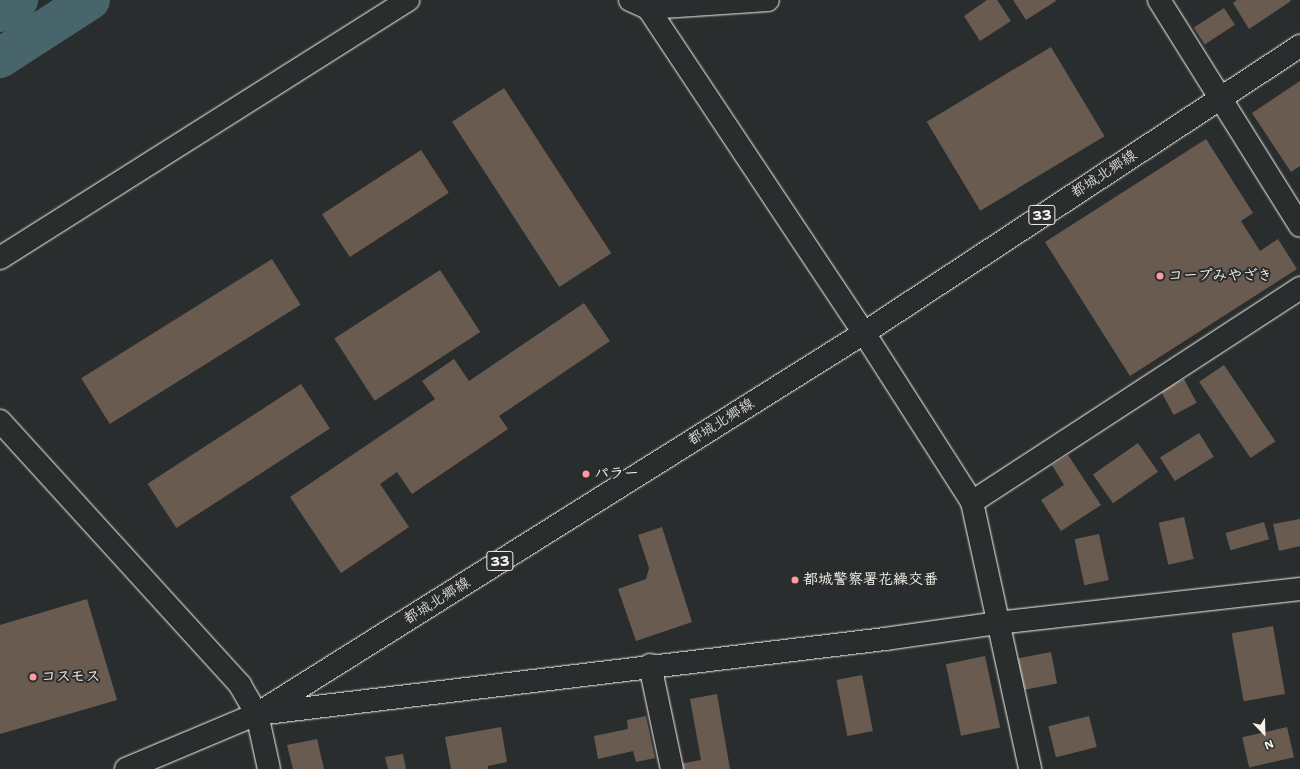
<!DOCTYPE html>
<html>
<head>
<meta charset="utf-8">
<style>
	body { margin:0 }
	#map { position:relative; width:1300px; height:769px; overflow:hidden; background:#2a2d2e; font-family:"Shantell Sans","Klee One",sans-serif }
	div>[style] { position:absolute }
	.river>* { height:40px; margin:-20px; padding:0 20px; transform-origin:20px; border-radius:20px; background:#47656a }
	.building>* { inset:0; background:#6a5b51; transform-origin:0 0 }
	.roads { filter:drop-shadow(0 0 1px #f4f1e8) drop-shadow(0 0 1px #f4f1e8) }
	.minor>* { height:22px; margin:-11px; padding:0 11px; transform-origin:11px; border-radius:11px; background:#2a2d2e }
	.tertiary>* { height:22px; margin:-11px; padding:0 11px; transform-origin:11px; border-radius:11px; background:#2a2d2e }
	.primary>* { height:22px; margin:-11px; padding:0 11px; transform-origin:11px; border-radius:11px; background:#2a2d2e }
	.dots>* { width:11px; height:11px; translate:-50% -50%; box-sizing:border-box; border:2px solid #2a2d2e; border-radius:50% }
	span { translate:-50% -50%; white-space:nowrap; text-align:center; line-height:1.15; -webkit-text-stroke:4px #2a2d2e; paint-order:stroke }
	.shield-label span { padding:1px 3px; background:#2a2d2e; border:1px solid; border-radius:3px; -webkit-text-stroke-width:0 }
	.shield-label { font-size:14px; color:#f4f1e8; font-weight:700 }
	.street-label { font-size:15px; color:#f4f1e8 }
	.poi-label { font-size:15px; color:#f4f1e8; font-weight:700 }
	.left { translate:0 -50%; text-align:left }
	.north { position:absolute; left:1244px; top:713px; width:40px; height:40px; -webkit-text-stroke:3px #2a2d2e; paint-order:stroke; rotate:157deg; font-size:11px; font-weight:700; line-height:16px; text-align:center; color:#f4f1e8 }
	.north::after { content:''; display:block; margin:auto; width:14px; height:18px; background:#f4f1e8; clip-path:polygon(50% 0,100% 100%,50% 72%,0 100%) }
</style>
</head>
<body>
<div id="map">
	<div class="river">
		<i style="left:0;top:12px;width:22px;rotate:-34deg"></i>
		<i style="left:0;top:58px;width:107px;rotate:-32.8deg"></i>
	</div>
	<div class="building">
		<i style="clip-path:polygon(987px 0,997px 0,1011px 21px,980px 41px,964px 16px)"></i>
		<i style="clip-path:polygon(1013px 0,1055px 0,1056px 1px,1026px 20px)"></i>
		<i style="clip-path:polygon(1237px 0,1290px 0,1291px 1px,1249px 29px,1233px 3px)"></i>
		<i style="left:1224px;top:8px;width:20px;height:36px;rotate:57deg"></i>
		<i style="left:1051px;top:47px;width:104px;height:145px;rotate:59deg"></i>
		<i style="clip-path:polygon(1300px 81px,1300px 166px,1291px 172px,1252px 113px)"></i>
		<i style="left:504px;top:88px;width:197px;height:62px;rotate:57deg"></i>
		<i style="clip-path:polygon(1206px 139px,1253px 213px,1241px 221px,1260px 251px,1278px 239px,1297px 269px,1130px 376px,1045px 242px)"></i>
		<i style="left:421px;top:150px;width:51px;height:118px;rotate:57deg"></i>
		<i style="left:272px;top:259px;width:54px;height:225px;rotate:58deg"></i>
		<i style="left:440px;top:270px;width:74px;height:126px;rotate:57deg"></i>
		<i style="clip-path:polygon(584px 303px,610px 341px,499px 416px,508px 429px,412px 494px,397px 472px,380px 484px,409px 527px,341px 573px,290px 497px,435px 399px,422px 381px,454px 359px,469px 381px)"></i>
		<i style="left:1224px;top:365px;width:92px;height:30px;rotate:56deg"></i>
		<i style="left:1184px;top:379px;width:27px;height:26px;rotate:62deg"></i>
		<i style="left:301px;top:384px;width:53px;height:183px;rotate:57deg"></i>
		<i style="left:1199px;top:433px;width:28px;height:46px;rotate:58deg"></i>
		<i style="left:1138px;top:443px;width:35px;height:55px;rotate:55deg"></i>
		<i style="clip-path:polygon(1068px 455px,1101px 505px,1061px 531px,1041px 500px,1064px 485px,1052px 465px)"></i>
		<i style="left:1184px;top:517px;width:43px;height:26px;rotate:77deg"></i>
		<i style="clip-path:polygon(1300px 519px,1300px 546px,1279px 551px,1273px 524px)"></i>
		<i style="left:1264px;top:522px;width:18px;height:40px;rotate:74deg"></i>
		<i style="clip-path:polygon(662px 527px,692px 622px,636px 641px,618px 589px,646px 579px,649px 568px,638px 535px)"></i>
		<i style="left:1099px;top:534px;width:47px;height:25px;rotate:78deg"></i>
		<i style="clip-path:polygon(87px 599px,117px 700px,0 734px,0 625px)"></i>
		<i style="left:1273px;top:626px;width:69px;height:42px;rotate:80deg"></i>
		<i style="left:1051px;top:652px;width:32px;height:42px;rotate:79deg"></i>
		<i style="left:985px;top:656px;width:73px;height:40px;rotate:78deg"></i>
		<i style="left:862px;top:675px;width:57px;height:26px;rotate:79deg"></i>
		<i style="clip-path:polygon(717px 694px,730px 769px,680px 769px,679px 764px,701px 760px,690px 699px)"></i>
		<i style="clip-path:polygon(646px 716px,655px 758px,636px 762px,633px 751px,598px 759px,594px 736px,628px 729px,627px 720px)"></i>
		<i style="left:1089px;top:716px;width:32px;height:42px;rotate:76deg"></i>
		<i style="clip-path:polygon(501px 727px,507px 762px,488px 766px,488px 769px,451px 769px,445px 737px)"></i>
		<i style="left:1287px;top:727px;width:31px;height:46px;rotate:77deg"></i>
		<i style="clip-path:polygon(317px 739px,324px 769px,293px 769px,287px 745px)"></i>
		<i style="clip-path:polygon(403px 754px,406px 769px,388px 769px,385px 757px)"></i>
	</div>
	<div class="roads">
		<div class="minor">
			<i style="left:630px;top:0;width:20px;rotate:24deg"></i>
			<i style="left:648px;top:8px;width:120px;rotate:-3.8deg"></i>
			<i style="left:1159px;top:0;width:266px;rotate:58deg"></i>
			<i style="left:648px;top:8px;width:390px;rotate:56.4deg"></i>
			<i style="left:864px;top:333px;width:201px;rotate:57.4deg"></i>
			<i style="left:972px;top:502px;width:273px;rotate:77.7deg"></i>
			<i style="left:0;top:258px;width:483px;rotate:-32.3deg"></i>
			<i style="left:0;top:421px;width:357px;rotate:47.7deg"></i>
			<i style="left:240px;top:685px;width:34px;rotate:60deg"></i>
			<i style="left:257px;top:714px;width:56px;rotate:77.7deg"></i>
			<i style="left:972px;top:502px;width:392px;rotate:-33.1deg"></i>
			<i style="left:650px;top:665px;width:106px;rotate:78.1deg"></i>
		</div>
		<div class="tertiary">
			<i style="left:257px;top:714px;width:632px;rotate:-6.81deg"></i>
			<i style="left:885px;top:639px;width:113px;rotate:-8.1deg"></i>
			<i style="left:997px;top:623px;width:305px;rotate:-6.4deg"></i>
		</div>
		<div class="primary">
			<i style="left:126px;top:769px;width:142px;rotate:-22.8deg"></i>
			<i style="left:257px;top:714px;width:717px;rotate:-32.12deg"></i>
			<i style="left:864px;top:333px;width:522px;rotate:-33.36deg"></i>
		</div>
	</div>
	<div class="dots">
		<i style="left:1160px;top:276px;background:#ff9aa2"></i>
		<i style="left:586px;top:474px;background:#ff9aa2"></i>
		<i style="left:795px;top:580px;background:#ff9aa2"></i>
		<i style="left:33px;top:677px;background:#ff9aa2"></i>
	</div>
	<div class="shield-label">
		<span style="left:1042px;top:215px">33</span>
		<span style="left:500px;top:561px">33</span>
	</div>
	<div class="street-label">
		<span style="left:1104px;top:174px;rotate:-33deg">都城北郷線</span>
		<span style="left:721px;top:422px;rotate:-32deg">都城北郷線</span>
		<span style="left:437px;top:601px;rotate:-32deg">都城北郷線</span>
	</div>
	<div class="poi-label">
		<span class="left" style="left:1168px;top:276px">コープみやざき</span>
		<span class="left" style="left:594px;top:474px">パラー</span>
		<span class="left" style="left:803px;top:580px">都城警察署花繰交番</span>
		<span class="left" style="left:41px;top:677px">コスモス</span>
	</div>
	<div class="north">N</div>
</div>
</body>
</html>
